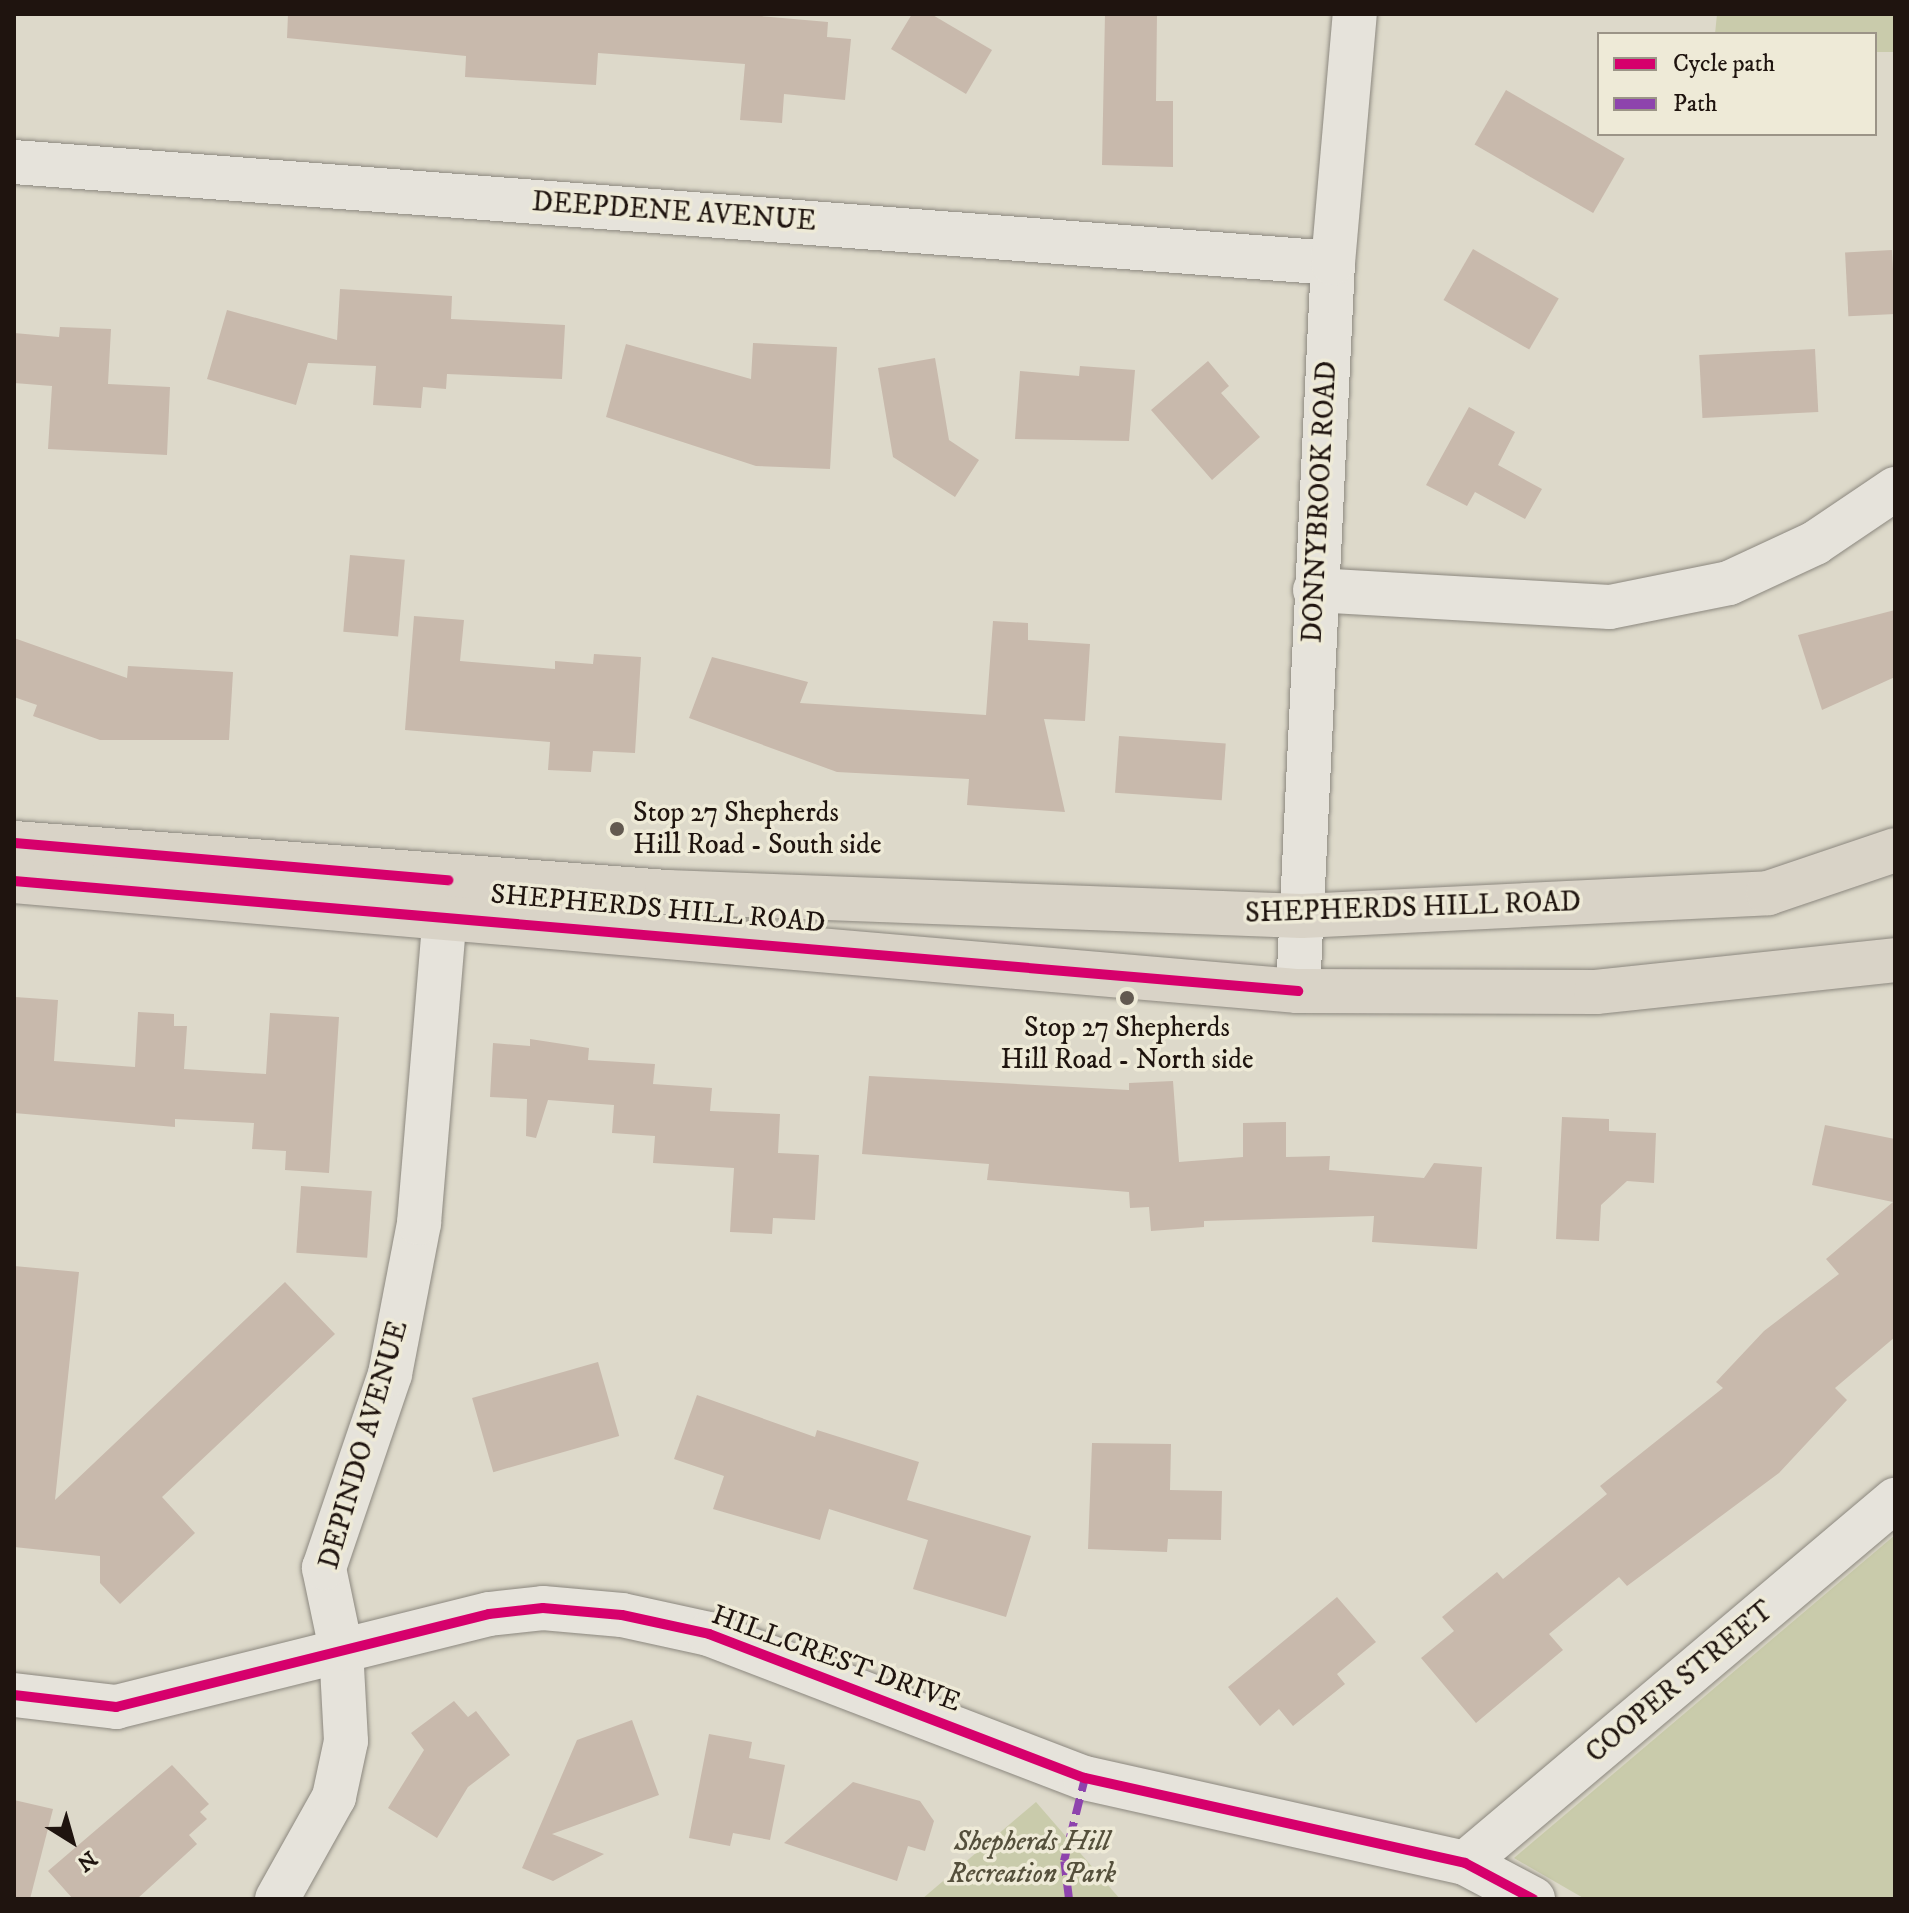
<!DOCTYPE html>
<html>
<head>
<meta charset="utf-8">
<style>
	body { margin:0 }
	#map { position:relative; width:1909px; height:1913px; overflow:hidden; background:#ddd9ca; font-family:"IM FELL DW Pica",serif }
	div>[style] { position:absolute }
	.green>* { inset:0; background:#c9cbab }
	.building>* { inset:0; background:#c8b9ac; transform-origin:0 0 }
	.roads { filter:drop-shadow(0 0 2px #8c887f) drop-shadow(0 0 2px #8c887f) }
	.minor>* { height:44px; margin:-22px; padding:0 22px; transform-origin:22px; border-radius:22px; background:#e6e3db }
	.major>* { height:44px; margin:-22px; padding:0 22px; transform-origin:22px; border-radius:22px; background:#d9d3c7 }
	.quiet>* { height:8px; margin-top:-4px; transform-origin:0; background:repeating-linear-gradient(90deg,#8e44ad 0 16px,transparent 0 24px) }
	.cycleway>* { height:10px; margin:-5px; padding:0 5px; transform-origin:5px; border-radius:5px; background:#d6006c }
	.dots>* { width:22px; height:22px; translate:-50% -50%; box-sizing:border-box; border:4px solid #eeead7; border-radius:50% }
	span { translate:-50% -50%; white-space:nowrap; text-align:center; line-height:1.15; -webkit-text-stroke:7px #eeead7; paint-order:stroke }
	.street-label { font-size:28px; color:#1f140f }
	.poi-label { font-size:28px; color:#1f140f }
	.left { translate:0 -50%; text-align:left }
	.park-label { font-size:28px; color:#55503c; font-style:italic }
	.frame { position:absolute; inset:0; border:16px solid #1f140f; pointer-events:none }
	.legend { position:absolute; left:1597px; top:32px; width:280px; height:104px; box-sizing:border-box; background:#eeead7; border:2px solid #9b9487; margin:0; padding:10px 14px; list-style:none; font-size:24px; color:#1f140f }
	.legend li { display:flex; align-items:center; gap:16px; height:40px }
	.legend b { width:40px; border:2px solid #9b9487 }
	.north { position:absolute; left:32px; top:1801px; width:80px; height:80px; -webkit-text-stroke:6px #eeead7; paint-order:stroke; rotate:143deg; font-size:22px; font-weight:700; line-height:32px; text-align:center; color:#1f140f }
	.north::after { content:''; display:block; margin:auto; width:28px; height:36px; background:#1f140f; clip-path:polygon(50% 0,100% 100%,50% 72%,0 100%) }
</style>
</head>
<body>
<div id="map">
	<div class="green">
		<i style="clip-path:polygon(1717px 14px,1895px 14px,1895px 52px,1875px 52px,1875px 34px,1715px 34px)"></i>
		<i style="clip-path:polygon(1895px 1535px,1895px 1899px,1585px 1899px,1514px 1858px)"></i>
		<i style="clip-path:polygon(1036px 1802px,1120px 1899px,922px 1899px,1017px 1818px)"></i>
	</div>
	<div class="building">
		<i style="clip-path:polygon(288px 14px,738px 14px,828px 22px,827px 37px,851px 39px,845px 100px,784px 94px,782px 123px,740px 120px,745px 64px,598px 53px,596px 85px,465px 77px,466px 56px,287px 38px)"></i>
		<i style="clip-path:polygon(912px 14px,931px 14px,992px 50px,966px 94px,891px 49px)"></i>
		<i style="clip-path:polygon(1105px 14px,1157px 14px,1156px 101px,1173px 101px,1173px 167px,1102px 165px)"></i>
		<i style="left:1506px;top:90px;width:137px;height:63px;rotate:30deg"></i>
		<i style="left:1473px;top:249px;width:99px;height:59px;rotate:30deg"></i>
		<i style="left:1892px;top:250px;width:64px;height:47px;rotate:87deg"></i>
		<i style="clip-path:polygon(340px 289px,452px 296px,451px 319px,565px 325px,562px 379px,447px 374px,446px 389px,423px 387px,421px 408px,373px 405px,376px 366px,308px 363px,296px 405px,207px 379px,227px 310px,337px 340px)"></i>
		<i style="clip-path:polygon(60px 327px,111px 329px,108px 384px,170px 387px,167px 455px,48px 449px,52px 386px,14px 383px,14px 333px,59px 337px)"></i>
		<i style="clip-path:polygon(753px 343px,837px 347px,830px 469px,756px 466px,606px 417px,626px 344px,751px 379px)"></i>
		<i style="left:1815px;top:349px;width:63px;height:116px;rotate:87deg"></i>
		<i style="clip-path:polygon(935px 358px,949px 440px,979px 460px,955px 497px,893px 457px,878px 368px)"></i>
		<i style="clip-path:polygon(1208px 361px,1229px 386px,1221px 393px,1260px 437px,1212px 480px,1151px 410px)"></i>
		<i style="clip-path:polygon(1080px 366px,1135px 370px,1129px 441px,1015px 439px,1020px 371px,1079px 376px)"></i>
		<i style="clip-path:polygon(1469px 407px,1515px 432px,1498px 465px,1542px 489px,1525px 519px,1475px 492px,1467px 506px,1426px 485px)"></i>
		<i style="left:350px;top:555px;width:55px;height:77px;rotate:5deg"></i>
		<i style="clip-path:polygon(1895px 610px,1895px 677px,1822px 710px,1798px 635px)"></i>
		<i style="clip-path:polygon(414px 616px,464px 620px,460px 661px,555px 669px,555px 661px,593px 664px,594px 654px,641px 657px,635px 753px,593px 751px,591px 772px,548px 770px,550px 742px,405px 730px)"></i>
		<i style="clip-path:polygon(993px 621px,1028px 623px,1028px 640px,1090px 644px,1085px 721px,1044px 719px,1065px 812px,967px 805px,969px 779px,837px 772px,689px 718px,712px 657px,808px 682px,800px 703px,986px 715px)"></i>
		<i style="clip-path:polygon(14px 638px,127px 678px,128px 666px,233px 672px,229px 740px,100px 740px,33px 716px,37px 705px,14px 697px)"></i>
		<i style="left:1119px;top:736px;width:107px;height:57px;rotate:4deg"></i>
		<i style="clip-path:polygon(15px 997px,58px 1000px,54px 1061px,135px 1067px,138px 1012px,174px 1014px,174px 1026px,187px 1026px,184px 1069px,266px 1074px,270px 1013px,339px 1017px,329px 1173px,285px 1170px,286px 1151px,252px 1149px,254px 1123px,175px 1119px,175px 1127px,14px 1113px)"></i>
		<i style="clip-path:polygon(530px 1039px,589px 1048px,588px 1060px,655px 1064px,653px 1084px,712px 1088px,710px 1111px,780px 1114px,778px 1153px,819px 1155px,815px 1220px,773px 1218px,772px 1234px,730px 1232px,734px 1168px,653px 1163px,655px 1136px,612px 1133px,614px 1105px,548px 1100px,536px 1138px,526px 1136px,527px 1099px,490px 1097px,493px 1043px,530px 1046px)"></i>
		<i style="clip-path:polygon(869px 1076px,1129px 1090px,1129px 1083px,1173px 1081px,1179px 1162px,1243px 1157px,1243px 1123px,1286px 1122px,1286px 1157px,1330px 1156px,1329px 1170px,1424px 1178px,1434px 1163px,1482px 1167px,1477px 1249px,1372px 1242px,1374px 1216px,1204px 1221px,1204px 1227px,1151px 1231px,1149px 1207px,1130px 1208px,1129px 1192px,987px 1180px,989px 1164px,862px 1154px)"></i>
		<i style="clip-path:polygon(1562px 1117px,1609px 1119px,1609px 1131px,1656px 1133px,1654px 1183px,1627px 1181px,1601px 1205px,1599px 1241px,1556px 1239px)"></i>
		<i style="clip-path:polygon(1825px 1125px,1895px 1139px,1895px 1337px,1835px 1388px,1847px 1400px,1779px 1473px,1627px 1586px,1619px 1577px,1549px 1634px,1563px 1650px,1476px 1723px,1421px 1658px,1454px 1631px,1442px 1617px,1497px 1572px,1503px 1579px,1607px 1494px,1600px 1486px,1723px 1388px,1716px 1382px,1764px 1331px,1839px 1274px,1826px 1259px,1893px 1202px,1812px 1185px)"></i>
		<i style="left:301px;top:1186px;width:71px;height:67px;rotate:4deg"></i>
		<i style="clip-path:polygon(14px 1266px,79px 1272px,55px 1500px,285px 1282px,335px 1334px,162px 1497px,195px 1533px,120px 1604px,100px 1583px,100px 1556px,14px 1547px)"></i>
		<i style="left:598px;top:1362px;width:77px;height:131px;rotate:74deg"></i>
		<i style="clip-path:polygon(697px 1395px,815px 1437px,817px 1430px,919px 1462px,907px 1500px,1031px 1536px,1006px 1617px,913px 1589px,928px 1540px,829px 1509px,820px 1540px,713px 1509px,724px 1476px,674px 1459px)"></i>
		<i style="clip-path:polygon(1092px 1443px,1171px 1444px,1170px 1490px,1222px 1491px,1221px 1540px,1168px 1539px,1167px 1552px,1088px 1549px)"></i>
		<i style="clip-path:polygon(1337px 1597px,1376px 1642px,1337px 1674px,1345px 1684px,1293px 1726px,1279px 1709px,1260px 1726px,1228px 1687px)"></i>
		<i style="clip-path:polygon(454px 1701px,468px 1717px,476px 1711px,510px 1755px,468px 1787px,437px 1838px,388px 1808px,424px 1750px,411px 1733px)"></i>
		<i style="clip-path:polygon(632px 1720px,659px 1795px,552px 1834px,604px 1854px,553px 1881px,522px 1868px,577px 1740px)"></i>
		<i style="clip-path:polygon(709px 1734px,752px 1742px,749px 1758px,785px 1765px,770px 1840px,733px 1833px,730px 1846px,689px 1838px)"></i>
		<i style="clip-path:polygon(172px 1765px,209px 1804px,200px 1812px,207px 1819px,189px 1835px,197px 1844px,137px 1899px,73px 1899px,48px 1871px)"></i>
		<i style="clip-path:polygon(853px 1782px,920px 1801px,934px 1821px,925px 1851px,908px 1846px,897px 1881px,784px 1843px)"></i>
		<i style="clip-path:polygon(14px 1800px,53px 1809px,30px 1899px,14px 1899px)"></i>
	</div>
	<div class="roads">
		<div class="minor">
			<i style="left:14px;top:162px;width:1323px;rotate:4.38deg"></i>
			<i style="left:1315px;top:590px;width:295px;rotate:3.3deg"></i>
			<i style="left:1610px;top:607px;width:121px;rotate:-11.4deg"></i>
			<i style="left:1729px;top:583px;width:95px;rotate:-24.9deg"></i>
			<i style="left:1815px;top:543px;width:97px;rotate:-34deg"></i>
			<i style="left:1298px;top:991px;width:729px;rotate:-87.25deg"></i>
			<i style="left:1333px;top:263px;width:250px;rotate:-85deg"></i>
			<i style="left:14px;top:1695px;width:103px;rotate:6.7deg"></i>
			<i style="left:116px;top:1707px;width:384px;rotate:-14deg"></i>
			<i style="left:489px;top:1614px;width:54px;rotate:-6.3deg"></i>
			<i style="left:543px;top:1608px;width:79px;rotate:5.1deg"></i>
			<i style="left:622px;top:1615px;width:89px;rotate:12.3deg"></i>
			<i style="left:709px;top:1634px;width:403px;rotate:21deg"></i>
			<i style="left:1085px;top:1778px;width:389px;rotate:12.6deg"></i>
			<i style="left:1465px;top:1863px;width:77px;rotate:27.9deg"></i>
			<i style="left:1465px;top:1863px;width:563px;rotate:-40.17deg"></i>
			<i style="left:277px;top:1899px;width:117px;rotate:-60.8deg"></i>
			<i style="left:334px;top:1797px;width:57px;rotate:-77.9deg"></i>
			<i style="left:346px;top:1741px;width:92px;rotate:-93.1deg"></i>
			<i style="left:341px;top:1649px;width:83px;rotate:-101.9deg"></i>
			<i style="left:324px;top:1568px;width:205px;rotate:-71.2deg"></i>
			<i style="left:390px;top:1374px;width:154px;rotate:-79.1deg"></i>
			<i style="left:419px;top:1223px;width:344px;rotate:-85.2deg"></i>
		</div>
		<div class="major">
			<i style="left:14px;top:843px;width:655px;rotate:4.29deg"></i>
			<i style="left:667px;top:892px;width:635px;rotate:2.16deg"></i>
			<i style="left:1302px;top:916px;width:467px;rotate:-2.8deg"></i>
			<i style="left:1768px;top:893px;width:134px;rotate:-18.7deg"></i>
			<i style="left:14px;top:881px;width:1289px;rotate:4.9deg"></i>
			<i style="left:1298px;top:991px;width:298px;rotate:0.2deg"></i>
			<i style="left:1596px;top:992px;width:301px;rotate:-6.1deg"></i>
		</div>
	</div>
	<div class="quiet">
		<i style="left:1069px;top:1899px;width:38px;rotate:-97deg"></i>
		<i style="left:1064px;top:1861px;width:86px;rotate:-75.8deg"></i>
	</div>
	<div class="cycleway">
		<i style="left:14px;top:843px;width:436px;rotate:4.9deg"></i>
		<i style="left:14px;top:881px;width:1289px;rotate:4.9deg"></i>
		<i style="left:14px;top:1695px;width:103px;rotate:6.7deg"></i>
		<i style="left:116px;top:1707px;width:384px;rotate:-14deg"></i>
		<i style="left:489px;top:1614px;width:54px;rotate:-6.3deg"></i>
		<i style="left:543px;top:1608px;width:79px;rotate:5.1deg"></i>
		<i style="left:622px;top:1615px;width:89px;rotate:12.3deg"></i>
		<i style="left:709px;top:1634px;width:403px;rotate:21deg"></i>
		<i style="left:1085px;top:1778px;width:389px;rotate:12.6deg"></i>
		<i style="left:1465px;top:1863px;width:77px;rotate:27.9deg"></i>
	</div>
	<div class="dots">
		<i style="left:617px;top:829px;background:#625950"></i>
		<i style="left:1127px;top:998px;background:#625950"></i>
	</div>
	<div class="street-label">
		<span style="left:674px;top:212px;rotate:4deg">DEEPDENE AVENUE</span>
		<span style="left:1320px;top:502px;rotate:-87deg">DONNYBROOK ROAD</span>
		<span style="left:1413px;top:908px;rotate:-2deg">SHEPHERDS HILL ROAD</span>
		<span style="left:658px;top:909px;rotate:5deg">SHEPHERDS HILL ROAD</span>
		<span style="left:364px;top:1445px;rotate:-74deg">DEPINDO AVENUE</span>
		<span style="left:836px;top:1659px;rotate:20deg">HILLCREST DRIVE</span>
		<span style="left:1680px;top:1682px;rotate:-40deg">COOPER STREET</span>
	</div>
	<div class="poi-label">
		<span class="left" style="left:633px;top:829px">Stop 27 Shepherds<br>Hill Road - South side</span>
		<span style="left:1127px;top:1044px">Stop 27 Shepherds<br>Hill Road - North side</span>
	</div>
	<div class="park-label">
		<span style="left:1032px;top:1858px">Shepherds Hill<br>Recreation Park</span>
	</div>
	<div class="frame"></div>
	<ul class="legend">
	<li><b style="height:10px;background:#d6006c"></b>Cycle path</li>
	<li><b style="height:10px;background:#8e44ad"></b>Path</li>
	</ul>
	<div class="north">N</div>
</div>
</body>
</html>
